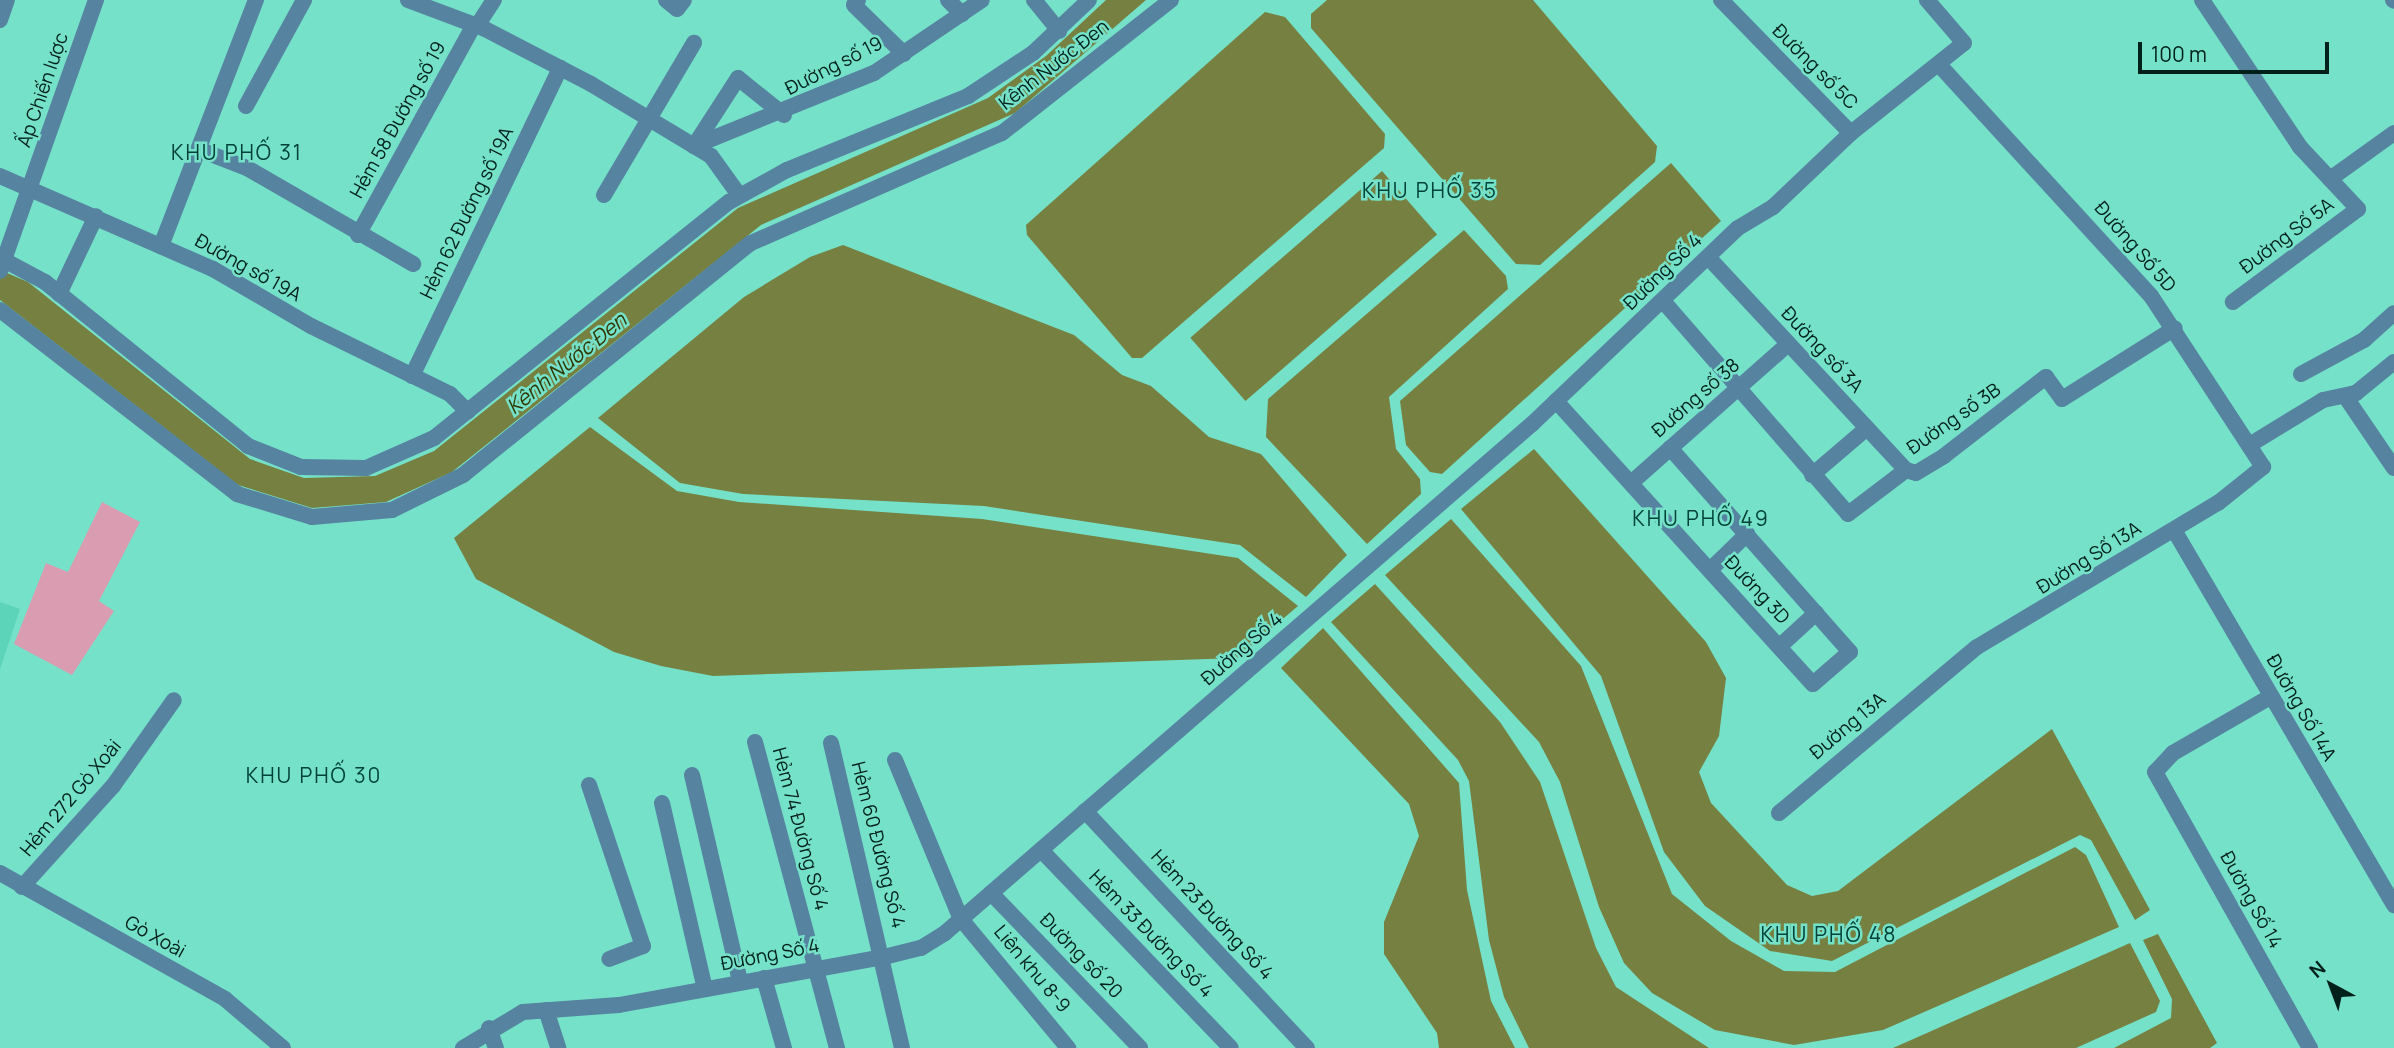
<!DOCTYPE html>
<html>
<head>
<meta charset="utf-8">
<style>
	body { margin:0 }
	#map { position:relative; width:2394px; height:1048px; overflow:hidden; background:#75e1c9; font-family:Manrope,sans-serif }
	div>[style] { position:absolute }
	.built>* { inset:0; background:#5cd4ba }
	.green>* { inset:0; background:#da9cb1 }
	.water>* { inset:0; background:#768040; transform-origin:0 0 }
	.minor>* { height:16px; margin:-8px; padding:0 8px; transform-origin:8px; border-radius:8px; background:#5583a0 }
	span { translate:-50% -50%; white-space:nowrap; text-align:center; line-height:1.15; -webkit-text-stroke:5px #75e1c9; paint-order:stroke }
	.street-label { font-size:19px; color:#00211a }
	.neighbourhood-label { font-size:21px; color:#004237; letter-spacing:2px }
	.water-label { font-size:21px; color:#313803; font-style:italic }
	.north { position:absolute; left:2296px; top:950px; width:70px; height:70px; -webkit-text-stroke:5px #75e1c9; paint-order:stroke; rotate:319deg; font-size:19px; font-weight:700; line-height:28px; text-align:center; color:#00211a }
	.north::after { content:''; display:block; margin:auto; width:24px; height:32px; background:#00211a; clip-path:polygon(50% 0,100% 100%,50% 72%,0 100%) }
	.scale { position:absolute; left:2138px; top:42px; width:191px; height:32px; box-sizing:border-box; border:4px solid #00211a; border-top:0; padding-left:9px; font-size:21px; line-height:24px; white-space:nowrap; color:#00211a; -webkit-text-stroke:5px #75e1c9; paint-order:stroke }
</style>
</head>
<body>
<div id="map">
	<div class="built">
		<i style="clip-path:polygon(0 602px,20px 609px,0 669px)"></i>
	</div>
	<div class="green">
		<i style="clip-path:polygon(102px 502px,140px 522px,99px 601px,114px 611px,72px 675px,14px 644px,46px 563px,68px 572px)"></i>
	</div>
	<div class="water">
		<i style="clip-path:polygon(1106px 0,1146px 0,1015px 113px,761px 225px,452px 472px,386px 502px,312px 508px,238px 485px,0 300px,0 270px,28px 282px,250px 459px,304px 478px,375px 476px,434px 451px,738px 208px,988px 98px,1046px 56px)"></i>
		<i style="clip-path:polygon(1327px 0,1533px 0,1657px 146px,1655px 162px,1540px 265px,1516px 264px,1311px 28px,1311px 14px)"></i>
		<i style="clip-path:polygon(1265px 12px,1285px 17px,1385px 134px,1384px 148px,1142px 358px,1132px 358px,1027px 235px,1026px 225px)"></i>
		<i style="clip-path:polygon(1671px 163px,1721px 221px,1442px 474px,1430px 472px,1406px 445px,1400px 401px)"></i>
		<i style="left:1382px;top:171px;width:84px;height:254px;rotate:49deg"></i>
		<i style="clip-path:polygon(1464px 230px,1506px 276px,1508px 289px,1389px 397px,1396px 449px,1420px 479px,1421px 494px,1367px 544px,1266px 437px,1268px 399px)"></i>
		<i style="clip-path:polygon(843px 245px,1074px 335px,1122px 375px,1151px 386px,1209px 437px,1261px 454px,1347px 555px,1306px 597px,1240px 545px,984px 506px,743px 494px,680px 483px,598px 418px,744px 297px,810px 257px)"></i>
		<i style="clip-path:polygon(590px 427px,677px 491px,739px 502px,982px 519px,1238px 558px,1298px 606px,1237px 658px,713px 676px,661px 666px,614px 652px,476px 579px,454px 538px)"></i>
		<i style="clip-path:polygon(1534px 449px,1706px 642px,1726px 678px,1719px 736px,1699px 772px,1711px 803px,1787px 885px,1812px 896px,1838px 891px,2052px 729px,2150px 910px,2135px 920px,2091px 840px,2080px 835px,1832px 961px,1770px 951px,1705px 906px,1664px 852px,1601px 676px,1461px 509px)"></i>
		<i style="clip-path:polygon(1451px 519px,1581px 666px,1672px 894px,1731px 941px,1784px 971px,1835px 972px,2075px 847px,2086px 855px,2119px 927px,1883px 1030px,1794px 1045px,1715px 1030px,1652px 993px,1624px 963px,1599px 907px,1560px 782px,1539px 742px,1385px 575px)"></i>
		<i style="clip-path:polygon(1375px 584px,1500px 722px,1540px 782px,1596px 948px,1616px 987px,1709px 1048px,1529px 1048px,1504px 997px,1489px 940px,1469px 781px,1458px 760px,1331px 622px)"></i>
		<i style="clip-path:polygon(1323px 628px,1459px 783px,1467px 890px,1491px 1001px,1515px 1048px,1439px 1048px,1437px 1033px,1384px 954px,1384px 922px,1419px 836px,1409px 804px,1281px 668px)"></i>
		<i style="clip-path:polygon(2158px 934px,2217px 1043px,2210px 1048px,2114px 1048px,2171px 1018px,2172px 999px,2143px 940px)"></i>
		<i style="clip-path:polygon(2130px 943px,2160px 1001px,2156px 1012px,2076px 1048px,1893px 1048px)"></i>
	</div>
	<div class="minor">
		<i style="left:408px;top:0;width:82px;rotate:20.6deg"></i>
		<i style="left:485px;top:29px;width:119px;rotate:27.4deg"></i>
		<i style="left:591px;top:84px;width:140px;rotate:31deg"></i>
		<i style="left:711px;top:156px;width:48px;rotate:54.3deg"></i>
		<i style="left:666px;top:0;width:14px;rotate:39deg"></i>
		<i style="left:677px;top:9px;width:11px;rotate:-52deg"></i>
		<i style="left:858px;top:0;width:6px;rotate:129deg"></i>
		<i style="left:854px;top:5px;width:70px;rotate:44.4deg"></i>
		<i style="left:948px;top:0;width:20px;rotate:45deg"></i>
		<i style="left:1034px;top:0;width:40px;rotate:51deg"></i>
		<i style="left:1721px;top:0;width:186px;rotate:45.7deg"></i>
		<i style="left:2202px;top:0;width:177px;rotate:56.3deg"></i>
		<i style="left:2300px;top:147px;width:85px;rotate:46.9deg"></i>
		<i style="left:2358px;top:209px;width:156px;rotate:143.4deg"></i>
		<i style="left:2393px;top:0;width:1px;rotate:45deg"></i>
		<i style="left:0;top:20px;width:21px;rotate:-71deg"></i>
		<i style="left:477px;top:26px;width:31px;rotate:-57deg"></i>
		<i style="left:246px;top:106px;width:121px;rotate:-61.3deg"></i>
		<i style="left:694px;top:146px;width:194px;rotate:-22.1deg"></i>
		<i style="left:874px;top:73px;width:130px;rotate:-34.1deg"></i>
		<i style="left:694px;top:146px;width:81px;rotate:-57.1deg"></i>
		<i style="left:738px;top:78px;width:59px;rotate:38.8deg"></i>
		<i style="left:203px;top:151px;width:47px;rotate:21.1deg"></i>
		<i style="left:247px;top:168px;width:192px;rotate:30deg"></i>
		<i style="left:0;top:176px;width:232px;rotate:23.6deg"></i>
		<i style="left:213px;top:269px;width:113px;rotate:30.2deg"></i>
		<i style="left:311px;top:326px;width:155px;rotate:26.1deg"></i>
		<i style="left:450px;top:394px;width:25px;rotate:45deg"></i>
		<i style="left:2330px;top:179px;width:79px;rotate:-35.7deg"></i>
		<i style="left:604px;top:195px;width:177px;rotate:-59.4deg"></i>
		<i style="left:358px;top:235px;width:240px;rotate:-61.1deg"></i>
		<i style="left:161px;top:246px;width:264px;rotate:-68.9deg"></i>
		<i style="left:1708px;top:257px;width:291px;rotate:47.1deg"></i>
		<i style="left:0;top:258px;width:51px;rotate:28.1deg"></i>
		<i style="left:45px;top:282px;width:261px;rotate:38.9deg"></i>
		<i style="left:248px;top:446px;width:57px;rotate:21.6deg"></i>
		<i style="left:301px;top:467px;width:65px;rotate:0.9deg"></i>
		<i style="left:366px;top:468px;width:74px;rotate:-23.8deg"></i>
		<i style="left:434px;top:438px;width:378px;rotate:-38.7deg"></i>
		<i style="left:729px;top:202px;width:66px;rotate:-28.9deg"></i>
		<i style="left:787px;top:170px;width:196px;rotate:-22.2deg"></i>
		<i style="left:968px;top:96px;width:78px;rotate:-33.5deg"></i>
		<i style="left:1033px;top:53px;width:77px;rotate:-43.4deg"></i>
		<i style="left:0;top:271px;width:288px;rotate:-70.5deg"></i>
		<i style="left:59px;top:294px;width:86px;rotate:-64.6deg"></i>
		<i style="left:1663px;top:301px;width:282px;rotate:49deg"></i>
		<i style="left:1848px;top:514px;width:73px;rotate:-37.2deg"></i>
		<i style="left:0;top:310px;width:300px;rotate:37.8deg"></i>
		<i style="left:237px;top:494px;width:78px;rotate:17deg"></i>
		<i style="left:312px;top:517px;width:80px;rotate:-5deg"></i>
		<i style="left:392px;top:510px;width:79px;rotate:-26.2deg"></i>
		<i style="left:463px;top:475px;width:370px;rotate:-38.9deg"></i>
		<i style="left:751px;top:243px;width:274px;rotate:-23.7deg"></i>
		<i style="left:1002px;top:133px;width:215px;rotate:-38.2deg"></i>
		<i style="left:2301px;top:374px;width:72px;rotate:-28.4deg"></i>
		<i style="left:2364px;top:340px;width:40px;rotate:-42deg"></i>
		<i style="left:412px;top:376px;width:342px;rotate:-64.3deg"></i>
		<i style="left:2345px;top:396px;width:87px;rotate:55.8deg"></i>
		<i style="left:1556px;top:401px;width:382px;rotate:47.8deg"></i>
		<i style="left:1813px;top:684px;width:49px;rotate:-40.9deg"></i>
		<i style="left:1850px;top:652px;width:272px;rotate:-131.4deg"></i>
		<i style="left:2251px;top:444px;width:84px;rotate:-31.4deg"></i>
		<i style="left:2323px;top:400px;width:34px;rotate:-12deg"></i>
		<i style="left:2356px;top:393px;width:49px;rotate:-39.2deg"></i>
		<i style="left:1906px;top:470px;width:10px;rotate:17deg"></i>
		<i style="left:1916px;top:473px;width:33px;rotate:-31deg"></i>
		<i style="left:1944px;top:456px;width:129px;rotate:-37.8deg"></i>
		<i style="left:2046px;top:377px;width:27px;rotate:54deg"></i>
		<i style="left:2062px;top:399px;width:133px;rotate:-32.1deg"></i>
		<i style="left:1812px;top:475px;width:72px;rotate:-40.5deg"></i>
		<i style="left:1631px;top:483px;width:210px;rotate:-41.5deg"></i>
		<i style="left:2174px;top:530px;width:435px;rotate:59.6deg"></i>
		<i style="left:1710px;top:570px;width:52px;rotate:-44.2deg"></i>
		<i style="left:1780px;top:646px;width:49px;rotate:-42.5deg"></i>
		<i style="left:2270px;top:697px;width:112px;rotate:150deg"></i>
		<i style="left:2173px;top:753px;width:26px;rotate:133deg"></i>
		<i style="left:2155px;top:772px;width:317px;rotate:60.7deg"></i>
		<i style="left:755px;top:742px;width:317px;rotate:75deg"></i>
		<i style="left:831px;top:743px;width:313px;rotate:76.9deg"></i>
		<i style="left:895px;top:760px;width:172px;rotate:67.5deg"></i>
		<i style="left:961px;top:919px;width:168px;rotate:50.3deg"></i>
		<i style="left:692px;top:775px;width:212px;rotate:76.9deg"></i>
		<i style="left:589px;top:785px;width:170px;rotate:71.5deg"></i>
		<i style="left:643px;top:946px;width:36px;rotate:159deg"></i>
		<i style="left:662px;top:803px;width:191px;rotate:77deg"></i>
		<i style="left:1085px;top:811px;width:325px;rotate:46.9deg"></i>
		<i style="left:1779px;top:813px;width:258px;rotate:-40deg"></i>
		<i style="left:1977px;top:647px;width:281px;rotate:-30.9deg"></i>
		<i style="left:2218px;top:503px;width:58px;rotate:-38.7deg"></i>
		<i style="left:2263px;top:467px;width:204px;rotate:-123.2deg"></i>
		<i style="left:2151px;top:296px;width:314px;rotate:-132.5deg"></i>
		<i style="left:1041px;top:850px;width:274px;rotate:46.2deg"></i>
		<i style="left:0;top:873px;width:258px;rotate:29.2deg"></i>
		<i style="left:225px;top:999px;width:76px;rotate:40.2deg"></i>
		<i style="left:22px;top:887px;width:136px;rotate:-48deg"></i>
		<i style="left:113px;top:786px;width:105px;rotate:-54.7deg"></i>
		<i style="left:991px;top:893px;width:215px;rotate:46.1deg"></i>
		<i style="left:764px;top:978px;width:73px;rotate:74.1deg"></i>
		<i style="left:546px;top:1010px;width:40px;rotate:72deg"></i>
		<i style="left:489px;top:1028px;width:21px;rotate:71deg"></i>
		<i style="left:463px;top:1048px;width:70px;rotate:-31deg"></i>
		<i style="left:523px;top:1012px;width:96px;rotate:-4.2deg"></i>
		<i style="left:619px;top:1005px;width:269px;rotate:-10.3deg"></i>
		<i style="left:884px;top:957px;width:38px;rotate:-14deg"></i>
		<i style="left:921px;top:948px;width:28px;rotate:-32deg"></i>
		<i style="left:945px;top:933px;width:777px;rotate:-40.93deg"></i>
		<i style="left:1532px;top:424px;width:284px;rotate:-43.6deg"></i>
		<i style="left:1738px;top:228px;width:41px;rotate:-31deg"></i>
		<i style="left:1773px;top:207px;width:108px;rotate:-43.5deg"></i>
		<i style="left:1851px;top:133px;width:144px;rotate:-38.5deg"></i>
		<i style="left:1964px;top:43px;width:57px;rotate:-130.7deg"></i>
	</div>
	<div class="street-label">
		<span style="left:1054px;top:65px;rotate:-38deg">Kênh Nước Đen</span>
		<span style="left:834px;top:66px;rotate:-27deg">Đường số 19</span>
		<span style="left:1815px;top:67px;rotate:45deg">Đường số 5C</span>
		<span style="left:43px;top:90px;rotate:-71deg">Ấp Chiến lược</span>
		<span style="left:398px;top:120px;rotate:-61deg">Hẻm 58 Đường số 19</span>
		<span style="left:467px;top:213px;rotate:-64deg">Hẻm 62 Đường số 19A</span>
		<span style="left:2287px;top:236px;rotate:-37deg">Đường Số 5A</span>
		<span style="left:2135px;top:247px;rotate:49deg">Đường Số 5D</span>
		<span style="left:248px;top:268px;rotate:29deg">Đường số 19A</span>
		<span style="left:1663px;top:272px;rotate:-44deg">Đường Số 4</span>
		<span style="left:1822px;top:350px;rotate:47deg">Đường số 3A</span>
		<span style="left:1696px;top:398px;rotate:-41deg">Đường số 38</span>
		<span style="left:1954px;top:419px;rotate:-35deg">Đường số 3B</span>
		<span style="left:2089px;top:558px;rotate:-32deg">Đường Số 13A</span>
		<span style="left:1757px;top:590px;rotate:47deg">Đường 3D</span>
		<span style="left:1242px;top:649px;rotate:-41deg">Đường Số 4</span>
		<span style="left:2301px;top:708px;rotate:60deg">Đường Số 14A</span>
		<span style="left:1848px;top:726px;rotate:-40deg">Đường 13A</span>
		<span style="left:71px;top:798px;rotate:-50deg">Hẻm 272 Gò Xoài</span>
		<span style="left:800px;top:829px;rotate:75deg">Hẻm 74 Đường Số 4</span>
		<span style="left:878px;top:845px;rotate:76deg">Hẻm 60 Đường Số 4</span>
		<span style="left:2251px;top:900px;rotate:61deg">Đường Số 14</span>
		<span style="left:1212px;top:915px;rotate:47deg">Hẻm 23 Đường Số 4</span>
		<span style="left:1151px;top:934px;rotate:46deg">Hẻm 33 Đường Số 4</span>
		<span style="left:155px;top:937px;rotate:29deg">Gò Xoài</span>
		<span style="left:770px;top:955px;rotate:-11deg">Đường Số 4</span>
		<span style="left:1081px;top:956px;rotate:46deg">Đường số 20</span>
		<span style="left:1032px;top:969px;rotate:50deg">Liên khu 8-9</span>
	</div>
	<div class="neighbourhood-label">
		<span style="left:237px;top:152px">KHU PHỐ 31</span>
		<span style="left:1430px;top:190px">KHU PHỐ 35</span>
		<span style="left:1701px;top:518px">KHU PHỐ 49</span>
		<span style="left:314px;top:775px">KHU PHỐ 30</span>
		<span style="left:1829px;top:934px">KHU PHỐ 48</span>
	</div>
	<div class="water-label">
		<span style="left:566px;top:363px;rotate:-39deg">Kênh Nước Đen</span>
	</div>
	<div class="north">N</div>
	<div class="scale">100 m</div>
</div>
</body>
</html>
